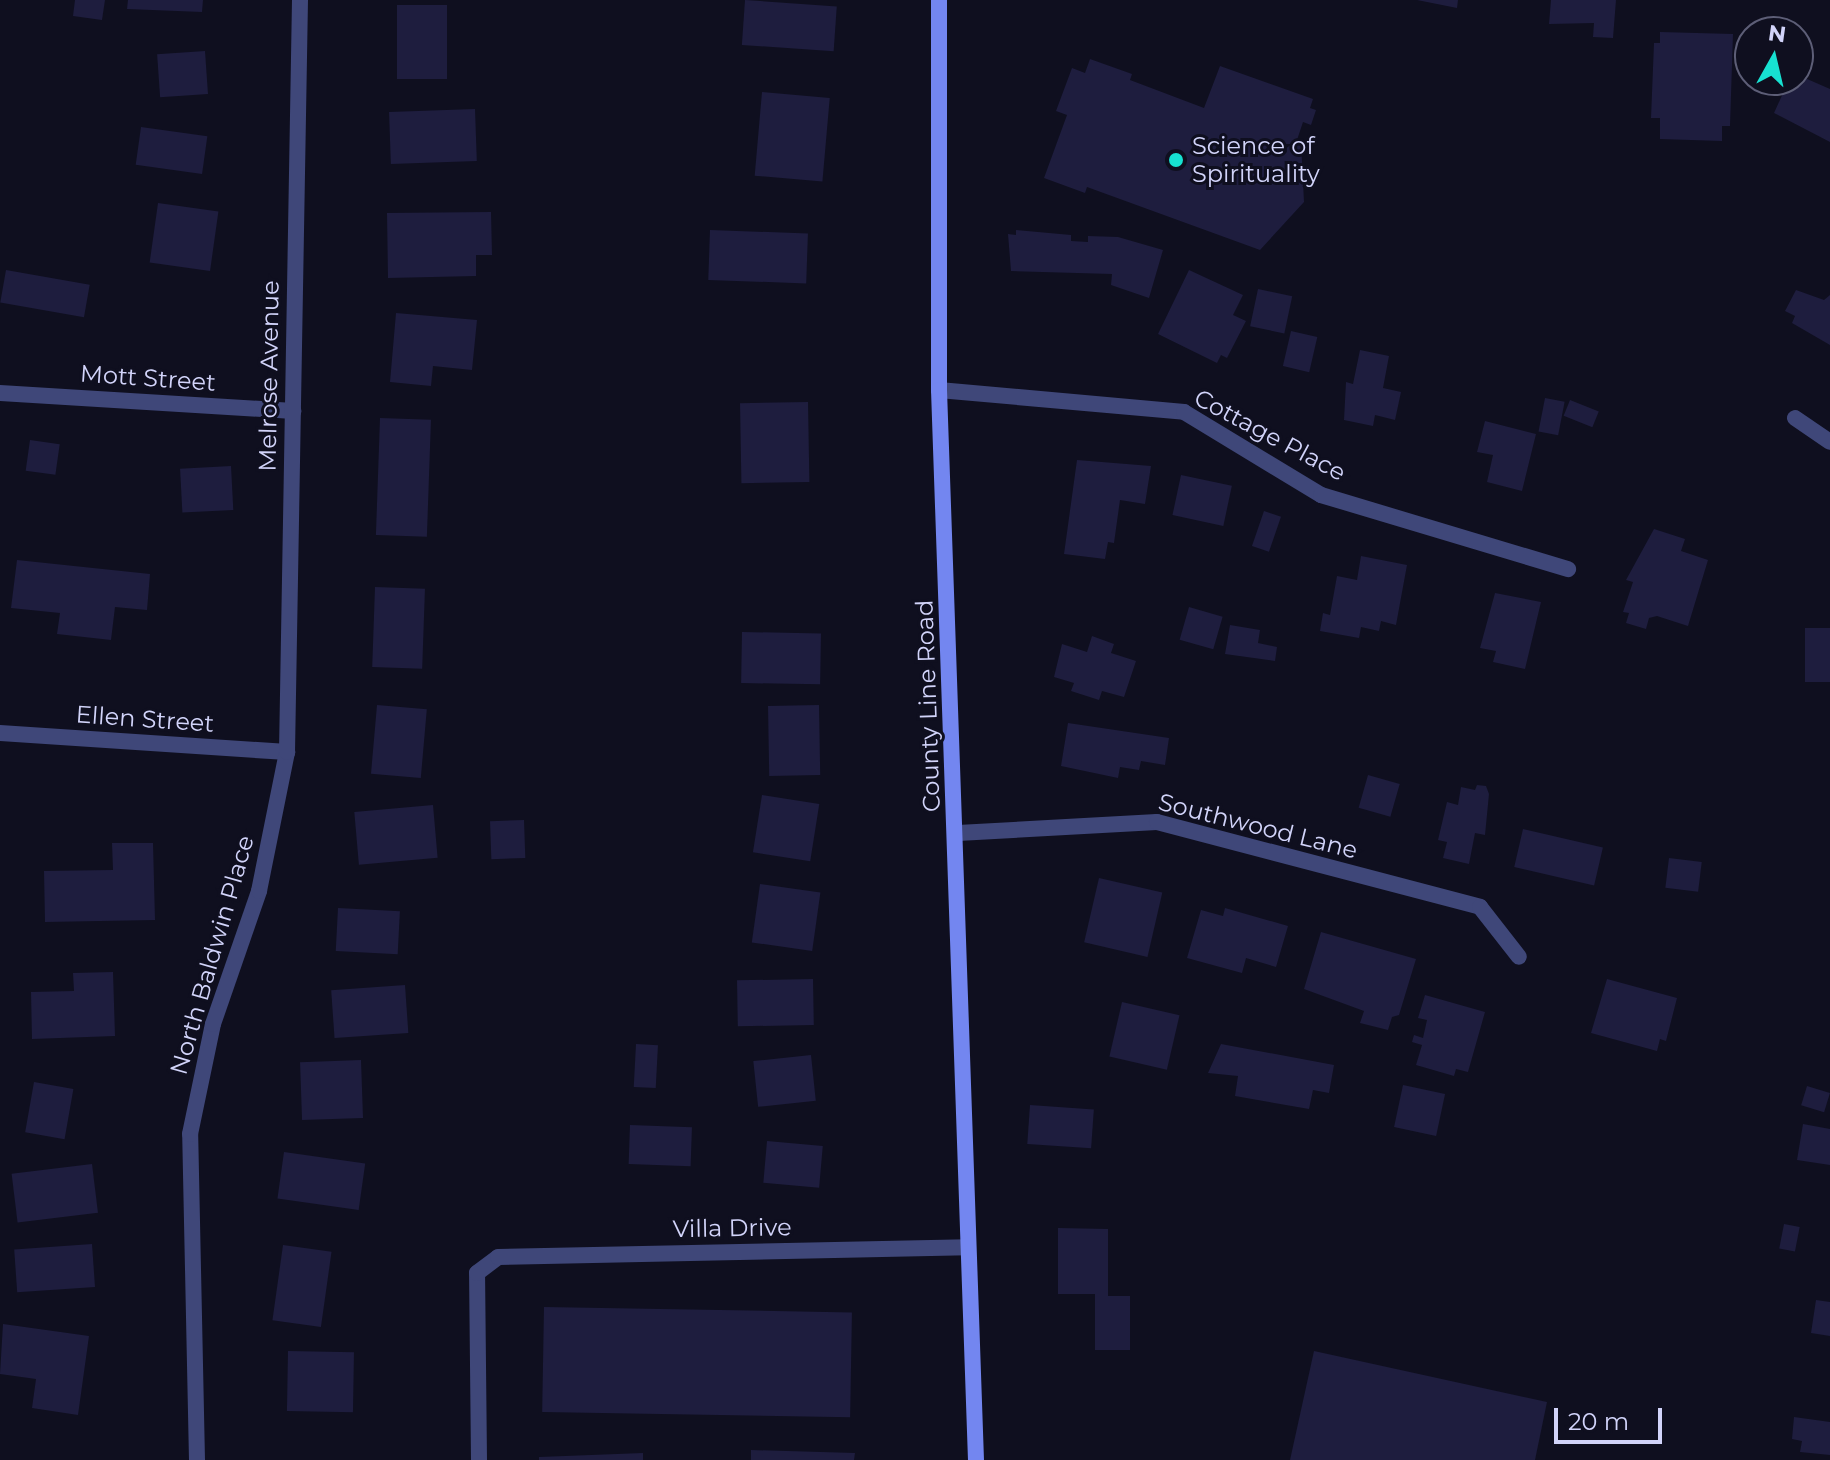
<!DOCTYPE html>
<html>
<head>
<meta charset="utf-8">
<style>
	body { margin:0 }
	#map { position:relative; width:1830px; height:1460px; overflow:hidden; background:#0f0f1f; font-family:Montserrat,sans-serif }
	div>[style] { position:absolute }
	.building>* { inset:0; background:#1e1d3e; transform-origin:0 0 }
	.minor>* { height:16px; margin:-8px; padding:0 8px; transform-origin:8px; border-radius:8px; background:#3f4779 }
	.secondary>* { height:16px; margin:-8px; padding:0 8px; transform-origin:8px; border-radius:8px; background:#7386f0 }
	.dots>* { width:22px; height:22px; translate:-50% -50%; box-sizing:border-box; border:4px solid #0f0f1f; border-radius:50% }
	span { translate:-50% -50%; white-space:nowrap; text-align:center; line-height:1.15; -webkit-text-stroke:6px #0f0f1f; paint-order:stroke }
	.poi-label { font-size:24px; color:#d2d4fa }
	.left { translate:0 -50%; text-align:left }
	.street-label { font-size:24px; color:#d2d4fa }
	.north { position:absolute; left:1734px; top:16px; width:80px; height:80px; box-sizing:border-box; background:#0f0f1f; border:2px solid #5d5e77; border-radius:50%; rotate:8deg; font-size:22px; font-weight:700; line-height:32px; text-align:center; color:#d2d4fa }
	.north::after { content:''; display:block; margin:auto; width:28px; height:36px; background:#17e1d1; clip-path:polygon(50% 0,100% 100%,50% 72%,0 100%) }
	.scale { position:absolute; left:1554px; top:1408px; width:108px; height:36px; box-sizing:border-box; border:4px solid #d2d4fa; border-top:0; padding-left:10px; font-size:24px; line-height:28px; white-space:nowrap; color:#d2d4fa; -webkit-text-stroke:6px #0f0f1f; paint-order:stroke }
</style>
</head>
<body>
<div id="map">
	<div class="building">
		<i style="clip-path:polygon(75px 0,105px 0,102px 20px,73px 16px)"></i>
		<i style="clip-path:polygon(128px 0,203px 0,202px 12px,127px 9px)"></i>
		<i style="left:745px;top:0;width:92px;height:45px;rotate:4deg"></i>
		<i style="clip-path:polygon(1417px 0,1458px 0,1457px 8px)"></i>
		<i style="clip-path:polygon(1551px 0,1616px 0,1613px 38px,1593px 37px,1594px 23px,1549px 24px)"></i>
		<i style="left:397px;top:5px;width:50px;height:74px"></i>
		<i style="clip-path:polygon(1660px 32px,1733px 34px,1730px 126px,1722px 126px,1722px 141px,1660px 139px,1660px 118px,1651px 118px,1654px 43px,1660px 43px)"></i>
		<i style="left:205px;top:51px;width:43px;height:48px;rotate:86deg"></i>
		<i style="clip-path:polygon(1090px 59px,1132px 74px,1130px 80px,1204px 108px,1220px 66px,1313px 99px,1310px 108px,1316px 110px,1311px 125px,1303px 122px,1297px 140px,1301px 142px,1304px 202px,1260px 250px,1087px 187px,1085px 193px,1044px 178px,1067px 115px,1056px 111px,1072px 68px,1085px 73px)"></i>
		<i style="clip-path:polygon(1798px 75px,1830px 89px,1830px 142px,1774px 113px,1789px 80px,1798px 80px)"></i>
		<i style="left:762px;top:92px;width:68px;height:84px;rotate:5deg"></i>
		<i style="left:475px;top:109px;width:52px;height:86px;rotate:88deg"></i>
		<i style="left:141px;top:127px;width:67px;height:38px;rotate:8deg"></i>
		<i style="left:158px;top:203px;width:61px;height:60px;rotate:8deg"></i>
		<i style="clip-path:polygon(491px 212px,492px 255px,476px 255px,476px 276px,388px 278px,387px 213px)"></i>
		<i style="left:710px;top:230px;width:98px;height:50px;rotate:2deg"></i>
		<i style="clip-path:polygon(1016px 230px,1071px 235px,1071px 241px,1088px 242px,1088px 236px,1118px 237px,1163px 250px,1149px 298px,1111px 285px,1112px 274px,1011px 271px,1008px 234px,1016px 235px)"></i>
		<i style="left:6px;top:270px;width:85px;height:33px;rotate:10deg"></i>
		<i style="clip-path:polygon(1189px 270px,1243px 295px,1233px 315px,1246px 321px,1227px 358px,1221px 355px,1217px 363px,1158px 334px)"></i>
		<i style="left:1258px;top:289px;width:35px;height:38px;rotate:12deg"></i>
		<i style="clip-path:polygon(1796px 290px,1824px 300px,1830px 295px,1830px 345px,1792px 323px,1795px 316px,1785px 311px)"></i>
		<i style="clip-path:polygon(396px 313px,477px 320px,472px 370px,433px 366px,431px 386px,390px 382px)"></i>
		<i style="left:1291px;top:331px;width:27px;height:36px;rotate:13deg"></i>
		<i style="clip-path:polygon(1360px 350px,1389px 356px,1383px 388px,1401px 392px,1395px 420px,1375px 415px,1373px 426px,1344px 420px,1346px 382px,1353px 384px)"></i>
		<i style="left:1545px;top:398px;width:20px;height:34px;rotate:11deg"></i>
		<i style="left:1570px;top:400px;width:31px;height:17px;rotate:22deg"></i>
		<i style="left:808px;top:402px;width:80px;height:68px;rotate:89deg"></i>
		<i style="left:380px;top:418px;width:51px;height:117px;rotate:2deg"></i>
		<i style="clip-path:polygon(1485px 421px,1536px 434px,1522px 491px,1487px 482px,1493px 455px,1477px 452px)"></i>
		<i style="left:30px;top:440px;width:30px;height:31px;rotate:8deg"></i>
		<i style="clip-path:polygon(1077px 460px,1151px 466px,1145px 504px,1120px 500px,1114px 543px,1108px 542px,1105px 559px,1064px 554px)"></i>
		<i style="left:231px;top:466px;width:44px;height:51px;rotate:87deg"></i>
		<i style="left:1181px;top:475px;width:52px;height:41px;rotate:12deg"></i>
		<i style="left:1264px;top:511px;width:18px;height:37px;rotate:19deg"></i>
		<i style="clip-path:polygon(1654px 529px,1685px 539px,1681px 551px,1708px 560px,1688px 626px,1657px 616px,1649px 618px,1646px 629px,1626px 623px,1629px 613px,1623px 612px,1633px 582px,1626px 580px)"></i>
		<i style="clip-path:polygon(1361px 556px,1407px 565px,1396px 625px,1381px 621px,1379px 631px,1361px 627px,1359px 638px,1320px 631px,1323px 613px,1330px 615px,1337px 576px,1357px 580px)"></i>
		<i style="clip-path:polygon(17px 560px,150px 574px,147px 610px,115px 607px,111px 640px,57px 634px,60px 613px,11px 608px)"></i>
		<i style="left:375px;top:587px;width:50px;height:80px;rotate:2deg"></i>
		<i style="clip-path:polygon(1495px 593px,1541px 602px,1525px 669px,1493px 662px,1496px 651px,1480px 648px)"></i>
		<i style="left:1189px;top:607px;width:35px;height:34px;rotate:16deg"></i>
		<i style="clip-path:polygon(1230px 625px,1260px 630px,1258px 643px,1277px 647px,1275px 661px,1225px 654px)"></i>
		<i style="left:1805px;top:628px;width:25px;height:54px"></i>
		<i style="left:742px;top:632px;width:79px;height:51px;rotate:1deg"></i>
		<i style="clip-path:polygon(1092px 636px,1114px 644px,1111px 653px,1136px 661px,1124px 697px,1102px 691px,1099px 700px,1071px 691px,1074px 683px,1054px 677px,1062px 644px,1087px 652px)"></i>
		<i style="left:377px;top:705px;width:50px;height:69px;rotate:5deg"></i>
		<i style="left:819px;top:705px;width:70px;height:51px;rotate:89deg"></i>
		<i style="clip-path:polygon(1068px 723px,1169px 738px,1165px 765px,1141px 761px,1139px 770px,1120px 767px,1118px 778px,1061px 766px)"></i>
		<i style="left:1368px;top:775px;width:33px;height:34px;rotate:16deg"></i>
		<i style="clip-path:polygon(1477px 785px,1486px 786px,1489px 794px,1485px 835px,1475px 833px,1469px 864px,1443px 858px,1447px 842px,1438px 840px,1447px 802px,1458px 805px,1461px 787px,1475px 790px)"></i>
		<i style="left:762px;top:795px;width:58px;height:58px;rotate:9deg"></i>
		<i style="left:433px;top:805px;width:53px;height:79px;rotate:85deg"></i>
		<i style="left:524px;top:820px;width:38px;height:34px;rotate:88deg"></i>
		<i style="left:1523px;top:829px;width:82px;height:39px;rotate:13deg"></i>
		<i style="clip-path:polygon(112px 843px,153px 843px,155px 920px,45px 922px,44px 871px,113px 870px)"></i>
		<i style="left:1669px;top:858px;width:33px;height:30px;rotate:7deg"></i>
		<i style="left:1099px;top:878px;width:65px;height:66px;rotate:13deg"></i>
		<i style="left:760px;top:884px;width:61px;height:59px;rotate:8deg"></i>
		<i style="left:338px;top:908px;width:62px;height:43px;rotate:3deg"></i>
		<i style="clip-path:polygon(1225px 908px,1288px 926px,1276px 967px,1246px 958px,1242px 973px,1187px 958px,1201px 910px,1223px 916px)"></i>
		<i style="clip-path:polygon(1321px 932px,1416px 959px,1399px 1015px,1392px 1017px,1388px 1030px,1360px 1023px,1364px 1011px,1304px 989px)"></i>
		<i style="clip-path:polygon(113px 972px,115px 1036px,32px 1039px,31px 992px,74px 991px,73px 973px)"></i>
		<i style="left:813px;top:979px;width:46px;height:76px;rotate:89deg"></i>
		<i style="clip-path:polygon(1607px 979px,1677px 998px,1666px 1041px,1660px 1039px,1657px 1051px,1591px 1033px)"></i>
		<i style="left:405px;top:985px;width:48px;height:74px;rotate:86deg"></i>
		<i style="clip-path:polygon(1425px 995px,1485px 1012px,1468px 1072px,1456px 1069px,1454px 1076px,1416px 1065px,1422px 1045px,1412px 1042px,1414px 1035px,1423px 1038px,1427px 1020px,1418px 1018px)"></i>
		<i style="left:1122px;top:1002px;width:59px;height:56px;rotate:13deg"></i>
		<i style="left:636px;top:1044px;width:22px;height:43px;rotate:3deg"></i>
		<i style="clip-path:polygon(1221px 1044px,1334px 1065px,1329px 1093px,1313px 1090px,1309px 1109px,1235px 1096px,1238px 1076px,1208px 1073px)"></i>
		<i style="left:811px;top:1055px;width:46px;height:58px;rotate:84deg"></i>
		<i style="left:361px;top:1060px;width:58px;height:61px;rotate:88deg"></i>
		<i style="left:34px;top:1082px;width:40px;height:51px;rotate:10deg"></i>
		<i style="left:1403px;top:1085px;width:43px;height:43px;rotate:12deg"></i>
		<i style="left:1807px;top:1086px;width:24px;height:20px;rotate:17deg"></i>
		<i style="left:1030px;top:1105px;width:64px;height:39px;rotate:4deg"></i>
		<i style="clip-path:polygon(1803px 1124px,1830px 1129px,1830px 1165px,1797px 1160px)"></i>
		<i style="left:630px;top:1125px;width:62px;height:39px;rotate:2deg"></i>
		<i style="left:767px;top:1141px;width:56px;height:42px;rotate:5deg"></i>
		<i style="left:284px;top:1152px;width:82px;height:47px;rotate:8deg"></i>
		<i style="left:92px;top:1164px;width:49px;height:81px;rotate:83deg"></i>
		<i style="left:1784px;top:1224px;width:16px;height:25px;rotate:11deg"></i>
		<i style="clip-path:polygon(1058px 1228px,1108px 1229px,1108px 1296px,1130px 1296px,1130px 1350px,1095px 1350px,1095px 1294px,1058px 1294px)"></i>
		<i style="left:92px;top:1244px;width:43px;height:78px;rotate:86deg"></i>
		<i style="left:283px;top:1245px;width:49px;height:76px;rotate:8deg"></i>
		<i style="clip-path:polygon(1816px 1300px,1830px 1302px,1830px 1336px,1811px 1333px)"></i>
		<i style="left:544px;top:1307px;width:308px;height:105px;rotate:1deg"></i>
		<i style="clip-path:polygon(3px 1324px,89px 1336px,78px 1415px,32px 1408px,36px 1379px,0 1374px)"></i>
		<i style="left:288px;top:1351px;width:66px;height:60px;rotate:1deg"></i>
		<i style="clip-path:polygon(1314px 1351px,1547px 1402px,1535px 1460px,1290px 1460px)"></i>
		<i style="clip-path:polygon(1794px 1417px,1830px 1422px,1830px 1455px,1800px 1452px,1802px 1441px,1792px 1439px)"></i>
		<i style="clip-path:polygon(751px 1450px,855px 1453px,854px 1460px,751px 1460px)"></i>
		<i style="clip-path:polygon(643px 1453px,643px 1460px,539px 1460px,539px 1457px)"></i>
	</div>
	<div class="minor">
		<i style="left:939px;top:390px;width:246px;rotate:5.1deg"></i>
		<i style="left:1184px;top:412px;width:160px;rotate:31.2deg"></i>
		<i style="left:1321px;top:495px;width:258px;rotate:16.7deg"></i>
		<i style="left:0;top:393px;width:294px;rotate:3.5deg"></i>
		<i style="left:1795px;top:418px;width:42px;rotate:34.4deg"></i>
		<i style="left:0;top:733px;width:288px;rotate:3.8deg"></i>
		<i style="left:958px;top:833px;width:199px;rotate:-3.2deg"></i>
		<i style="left:1157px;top:822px;width:334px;rotate:14.7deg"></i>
		<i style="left:1480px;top:907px;width:63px;rotate:52deg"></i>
		<i style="left:197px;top:1460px;width:326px;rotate:-91.2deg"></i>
		<i style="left:190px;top:1134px;width:112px;rotate:-78.2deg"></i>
		<i style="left:213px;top:1024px;width:141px;rotate:-70.9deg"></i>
		<i style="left:259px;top:891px;width:142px;rotate:-78.6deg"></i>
		<i style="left:287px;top:752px;width:752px;rotate:-89.01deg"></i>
		<i style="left:479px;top:1460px;width:187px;rotate:-90.6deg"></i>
		<i style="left:477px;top:1273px;width:26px;rotate:-37deg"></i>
		<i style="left:498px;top:1257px;width:469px;rotate:-1.2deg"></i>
	</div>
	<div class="secondary">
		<i style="left:939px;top:0;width:390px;rotate:90deg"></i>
		<i style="left:939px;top:390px;width:1071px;rotate:88.02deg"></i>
	</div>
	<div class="dots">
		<i style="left:1176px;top:160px;background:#17e1d1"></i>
	</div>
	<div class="poi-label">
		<span class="left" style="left:1192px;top:160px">Science of<br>Spirituality</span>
	</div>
	<div class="street-label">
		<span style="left:269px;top:376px;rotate:-89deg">Melrose Avenue</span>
		<span style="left:148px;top:378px;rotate:4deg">Mott Street</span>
		<span style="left:1270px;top:435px;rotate:28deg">Cottage Place</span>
		<span style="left:928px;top:706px;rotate:-92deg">County Line Road</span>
		<span style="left:145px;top:719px;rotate:4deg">Ellen Street</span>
		<span style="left:1258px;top:826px;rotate:14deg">Southwood Lane</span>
		<span style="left:212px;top:955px;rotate:-74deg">North Baldwin Place</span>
		<span style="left:732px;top:1228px;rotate:-1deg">Villa Drive</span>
	</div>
	<div class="north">N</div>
	<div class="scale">20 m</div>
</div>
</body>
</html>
